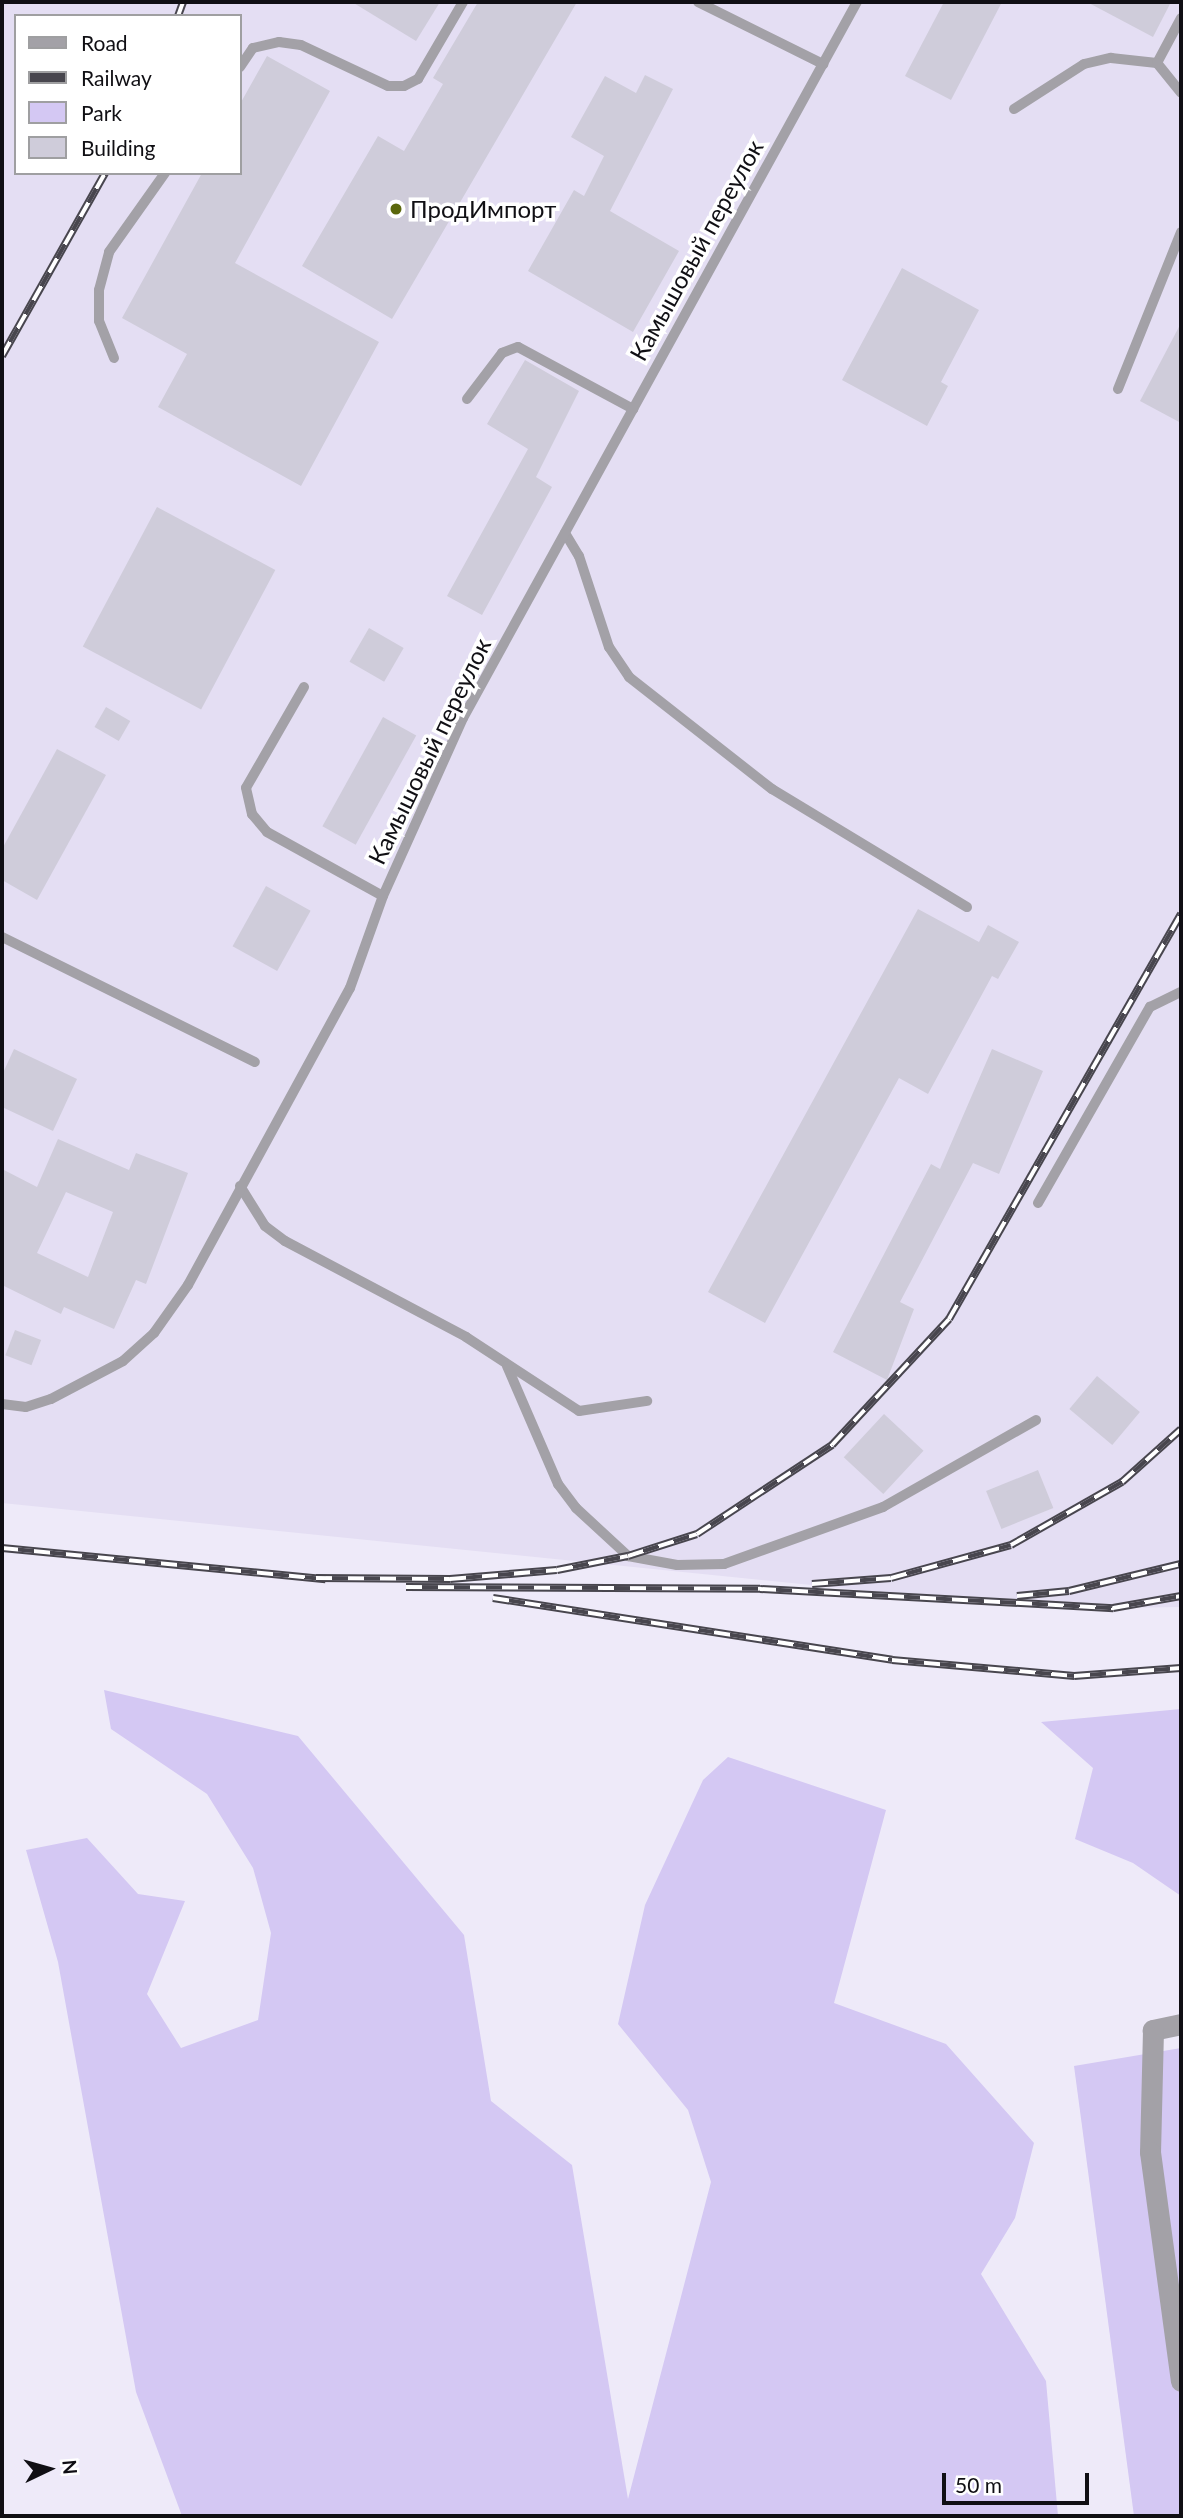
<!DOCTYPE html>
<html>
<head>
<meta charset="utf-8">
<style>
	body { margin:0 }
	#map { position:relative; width:1183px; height:2518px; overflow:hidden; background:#eeeaf9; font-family:Lato,sans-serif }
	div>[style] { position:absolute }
	.built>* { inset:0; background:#e4def3 }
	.green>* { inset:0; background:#d4c8f3 }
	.building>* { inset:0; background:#cfccda; transform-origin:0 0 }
	.service>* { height:10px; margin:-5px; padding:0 5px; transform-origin:5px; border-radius:5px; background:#a3a1a7 }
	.minor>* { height:21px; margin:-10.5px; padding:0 10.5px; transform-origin:10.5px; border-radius:10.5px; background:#a3a1a7 }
	.rail>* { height:8px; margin-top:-4px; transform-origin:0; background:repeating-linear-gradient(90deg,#fff 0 16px,#48464e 0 32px); box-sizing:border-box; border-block:2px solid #48464e }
	.dots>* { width:19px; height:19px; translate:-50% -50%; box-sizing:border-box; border:4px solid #fff; border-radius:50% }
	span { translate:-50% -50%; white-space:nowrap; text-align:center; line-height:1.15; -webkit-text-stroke:7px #fff; paint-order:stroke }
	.poi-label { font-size:24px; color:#100f14 }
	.left { translate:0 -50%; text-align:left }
	.street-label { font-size:24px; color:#100f14 }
	.frame { position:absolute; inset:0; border:4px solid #100f14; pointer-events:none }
	.legend { position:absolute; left:14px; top:14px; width:228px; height:161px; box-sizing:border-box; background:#fff; border:2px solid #9f9fa1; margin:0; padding:9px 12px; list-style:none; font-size:21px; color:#100f14 }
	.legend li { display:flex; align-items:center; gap:14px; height:35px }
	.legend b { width:35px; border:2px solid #9f9fa1 }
	.north { position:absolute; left:14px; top:2434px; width:70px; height:70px; -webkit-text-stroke:5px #fff; paint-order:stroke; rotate:85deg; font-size:19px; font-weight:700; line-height:28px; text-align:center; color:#100f14 }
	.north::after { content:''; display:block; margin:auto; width:24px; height:32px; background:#100f14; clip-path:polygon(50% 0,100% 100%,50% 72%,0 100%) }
	.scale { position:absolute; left:942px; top:2473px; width:147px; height:32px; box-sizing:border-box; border:4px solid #100f14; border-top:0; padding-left:9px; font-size:21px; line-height:24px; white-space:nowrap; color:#100f14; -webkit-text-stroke:5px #fff; paint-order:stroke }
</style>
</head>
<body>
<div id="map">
	<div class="built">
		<i style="clip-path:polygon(evenodd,2px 2px,1181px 2px,1181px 1607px,1048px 1609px,2px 1503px,2px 2px,16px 16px,240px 16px,240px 173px,16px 173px,16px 16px)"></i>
	</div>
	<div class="green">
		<i style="clip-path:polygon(104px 1690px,298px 1736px,464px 1935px,491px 2101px,572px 2165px,628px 2499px,711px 2182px,688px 2110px,618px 2024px,645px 1905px,703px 1780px,728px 1757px,886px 1810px,834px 2003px,946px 2044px,1034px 2143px,1015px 2218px,981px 2274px,1046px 2381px,1058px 2516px,182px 2516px,136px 2392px,58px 1962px,26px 1850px,87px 1838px,138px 1894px,185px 1901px,147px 1994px,181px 2048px,258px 2020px,271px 1933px,253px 1868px,207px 1794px,111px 1729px)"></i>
		<i style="clip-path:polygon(1181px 1709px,1181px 1896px,1133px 1863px,1075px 1839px,1093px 1768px,1041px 1722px)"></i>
		<i style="clip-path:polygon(1181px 2048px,1181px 2516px,1134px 2516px,1074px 2066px)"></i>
	</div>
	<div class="building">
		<i style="clip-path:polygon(352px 2px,440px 2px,416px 41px)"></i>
		<i style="clip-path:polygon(478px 2px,577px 2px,392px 319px,302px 266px,378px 136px,404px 151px,443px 84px,433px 78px)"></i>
		<i style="clip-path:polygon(944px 2px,1002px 2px,951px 100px,905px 76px)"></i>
		<i style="clip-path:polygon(1087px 2px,1171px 2px,1153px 37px)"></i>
		<i style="clip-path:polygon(267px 56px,330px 91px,235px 263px,379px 342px,301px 486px,158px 407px,187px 354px,122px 318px,202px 173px,240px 173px,240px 104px)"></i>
		<i style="clip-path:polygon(645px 75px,673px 89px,610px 211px,679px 251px,633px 332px,528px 271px,574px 190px,584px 196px,604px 156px,571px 137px,605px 76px,636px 93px)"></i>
		<i style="clip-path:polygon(902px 268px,979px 310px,941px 382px,948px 386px,927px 426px,842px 380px)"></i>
		<i style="clip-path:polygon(1181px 323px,1181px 423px,1140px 401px)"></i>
		<i style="clip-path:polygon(525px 360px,579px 391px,536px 477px,552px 487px,482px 615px,447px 596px,528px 449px,487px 424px)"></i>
		<i style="left:157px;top:507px;width:134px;height:158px;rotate:28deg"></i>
		<i style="left:369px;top:628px;width:40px;height:39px;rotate:30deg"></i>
		<i style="left:106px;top:707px;width:28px;height:23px;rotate:30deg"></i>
		<i style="left:383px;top:717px;width:38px;height:125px;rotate:29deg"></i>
		<i style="clip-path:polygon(57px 749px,106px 775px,37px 900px,2px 880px,2px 849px)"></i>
		<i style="left:266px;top:886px;width:51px;height:69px;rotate:29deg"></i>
		<i style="clip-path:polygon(918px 909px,979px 942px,988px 925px,1019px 942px,998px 979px,992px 976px,928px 1094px,899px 1078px,765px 1323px,708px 1292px)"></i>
		<i style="clip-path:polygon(14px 1049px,77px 1079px,53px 1131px,2px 1107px,2px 1075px)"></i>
		<i style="clip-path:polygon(992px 1049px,1043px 1071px,999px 1174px,973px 1163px,900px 1302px,914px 1309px,887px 1380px,833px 1352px,931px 1164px,940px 1169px)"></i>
		<i style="clip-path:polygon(evenodd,58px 1139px,129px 1170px,136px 1153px,188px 1173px,146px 1284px,136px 1280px,114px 1329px,64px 1307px,61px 1314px,2px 1285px,2px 1169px,37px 1187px,58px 1139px,66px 1192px,113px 1212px,88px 1277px,37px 1253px,66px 1192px)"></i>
		<i style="left:15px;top:1330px;width:28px;height:27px;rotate:21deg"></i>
		<i style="left:1097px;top:1376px;width:56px;height:43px;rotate:40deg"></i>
		<i style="left:884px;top:1414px;width:54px;height:59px;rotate:43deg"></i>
		<i style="left:1038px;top:1470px;width:41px;height:56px;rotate:68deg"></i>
	</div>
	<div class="service">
		<i style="left:698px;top:2px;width:140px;rotate:26.4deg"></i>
		<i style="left:1157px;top:63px;width:51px;rotate:-61.9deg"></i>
		<i style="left:240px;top:67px;width:23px;rotate:-56deg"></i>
		<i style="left:253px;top:48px;width:27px;rotate:-13deg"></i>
		<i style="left:279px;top:42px;width:22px;rotate:8deg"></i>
		<i style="left:301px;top:45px;width:96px;rotate:25.2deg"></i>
		<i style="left:388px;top:86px;width:16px"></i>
		<i style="left:404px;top:86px;width:16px;rotate:-27deg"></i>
		<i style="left:418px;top:79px;width:89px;rotate:-59.7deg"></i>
		<i style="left:1014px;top:109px;width:83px;rotate:-32.7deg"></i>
		<i style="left:1084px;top:64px;width:28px;rotate:-13deg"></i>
		<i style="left:1111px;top:58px;width:46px;rotate:6.2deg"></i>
		<i style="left:1157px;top:63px;width:38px;rotate:51deg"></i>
		<i style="left:114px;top:358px;width:40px;rotate:-112deg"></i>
		<i style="left:99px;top:321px;width:31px;rotate:-90deg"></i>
		<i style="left:99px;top:290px;width:39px;rotate:-75deg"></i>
		<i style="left:109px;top:252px;width:97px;rotate:-54.7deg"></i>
		<i style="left:1118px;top:389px;width:169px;rotate:-68.1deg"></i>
		<i style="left:467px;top:399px;width:58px;rotate:-52.7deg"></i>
		<i style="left:502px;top:353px;width:17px;rotate:-21deg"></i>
		<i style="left:518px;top:347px;width:131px;rotate:28.3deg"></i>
		<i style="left:565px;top:533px;width:27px;rotate:59deg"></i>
		<i style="left:579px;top:556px;width:96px;rotate:71.8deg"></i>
		<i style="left:609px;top:647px;width:36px;rotate:56deg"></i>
		<i style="left:629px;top:677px;width:182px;rotate:38.1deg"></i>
		<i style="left:772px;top:789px;width:228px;rotate:31.2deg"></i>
		<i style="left:304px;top:687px;width:116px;rotate:119.9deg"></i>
		<i style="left:246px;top:788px;width:27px;rotate:77deg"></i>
		<i style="left:252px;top:814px;width:23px;rotate:50deg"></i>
		<i style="left:267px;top:832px;width:132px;rotate:28.9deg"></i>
		<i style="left:2px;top:937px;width:282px;rotate:26.3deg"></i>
		<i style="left:240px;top:1186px;width:47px;rotate:58deg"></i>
		<i style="left:265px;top:1226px;width:25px;rotate:37deg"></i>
		<i style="left:285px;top:1241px;width:205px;rotate:27.9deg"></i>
		<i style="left:466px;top:1337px;width:135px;rotate:33.2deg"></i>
		<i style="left:579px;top:1411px;width:69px;rotate:-8.4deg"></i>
		<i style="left:1038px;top:1203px;width:226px;rotate:-60.3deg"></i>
		<i style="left:1150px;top:1007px;width:34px;rotate:-26deg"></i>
		<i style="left:507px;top:1366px;width:129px;rotate:66.6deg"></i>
		<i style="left:558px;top:1484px;width:30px;rotate:53deg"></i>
		<i style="left:576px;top:1508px;width:71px;rotate:42.7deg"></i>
		<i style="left:628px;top:1556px;width:50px;rotate:10.4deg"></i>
		<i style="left:677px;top:1565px;width:47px;rotate:-1.2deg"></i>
		<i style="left:724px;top:1564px;width:169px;rotate:-19.7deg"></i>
		<i style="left:883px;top:1507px;width:176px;rotate:-29.6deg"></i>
		<i style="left:2px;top:1404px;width:24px;rotate:7deg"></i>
		<i style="left:26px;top:1407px;width:26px;rotate:-18deg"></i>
		<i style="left:51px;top:1399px;width:81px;rotate:-27.8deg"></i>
		<i style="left:123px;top:1361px;width:42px;rotate:-42.1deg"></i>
		<i style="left:154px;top:1333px;width:59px;rotate:-54.7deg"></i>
		<i style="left:188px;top:1285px;width:338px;rotate:-61.4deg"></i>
		<i style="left:350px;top:988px;width:98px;rotate:-70.3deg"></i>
		<i style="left:383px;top:896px;width:195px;rotate:-65.8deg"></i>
		<i style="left:463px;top:718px;width:817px;rotate:-61.18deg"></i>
	</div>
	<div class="minor">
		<i style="left:1181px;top:2024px;width:29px;rotate:168deg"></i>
		<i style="left:1153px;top:2030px;width:122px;rotate:91.4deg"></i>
		<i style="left:1150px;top:2152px;width:231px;rotate:82.3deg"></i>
	</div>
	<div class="rail">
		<i style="left:178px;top:16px;width:15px;rotate:-70deg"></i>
		<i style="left:2px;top:356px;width:210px;rotate:-60.6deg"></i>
		<i style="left:2px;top:1548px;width:325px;rotate:5.5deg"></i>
		<i style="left:316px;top:1578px;width:134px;rotate:0.4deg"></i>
		<i style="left:450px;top:1579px;width:107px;rotate:-4.8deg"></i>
		<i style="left:557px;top:1570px;width:72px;rotate:-11.2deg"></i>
		<i style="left:628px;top:1556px;width:72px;rotate:-17.7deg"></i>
		<i style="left:697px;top:1534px;width:162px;rotate:-33.4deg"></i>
		<i style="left:832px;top:1445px;width:172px;rotate:-47.1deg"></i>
		<i style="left:949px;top:1319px;width:467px;rotate:-60.2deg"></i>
		<i style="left:812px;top:1584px;width:79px;rotate:-4.3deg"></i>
		<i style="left:891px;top:1578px;width:124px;rotate:-15.4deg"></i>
		<i style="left:1011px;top:1545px;width:128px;rotate:-29.6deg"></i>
		<i style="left:1122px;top:1482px;width:79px;rotate:-41.9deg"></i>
		<i style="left:406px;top:1587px;width:354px;rotate:0.3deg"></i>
		<i style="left:760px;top:1589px;width:354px;rotate:3.1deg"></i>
		<i style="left:1113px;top:1608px;width:69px;rotate:-10deg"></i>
		<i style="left:1017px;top:1596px;width:52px;rotate:-5.5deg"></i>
		<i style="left:1069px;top:1591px;width:115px;rotate:-13.6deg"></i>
		<i style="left:493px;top:1598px;width:404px;rotate:8.8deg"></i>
		<i style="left:892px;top:1660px;width:183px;rotate:5deg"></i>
		<i style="left:1074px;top:1676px;width:107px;rotate:-4.3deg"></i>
	</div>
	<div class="dots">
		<i style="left:396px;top:209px;background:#5b670c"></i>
	</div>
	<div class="poi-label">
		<span class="left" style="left:410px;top:209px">ПродИмпорт</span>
	</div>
	<div class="street-label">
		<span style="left:696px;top:250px;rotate:-61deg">Камышовый переулок</span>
		<span style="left:429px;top:751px;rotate:-64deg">Камышовый переулок</span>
	</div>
	<div class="frame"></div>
	<ul class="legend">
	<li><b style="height:9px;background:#a3a1a7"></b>Road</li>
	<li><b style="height:9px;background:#48464e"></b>Railway</li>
	<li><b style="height:19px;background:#d4c8f3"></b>Park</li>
	<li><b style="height:19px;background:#cfccda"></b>Building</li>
	</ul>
	<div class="north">N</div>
	<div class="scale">50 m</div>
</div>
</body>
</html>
